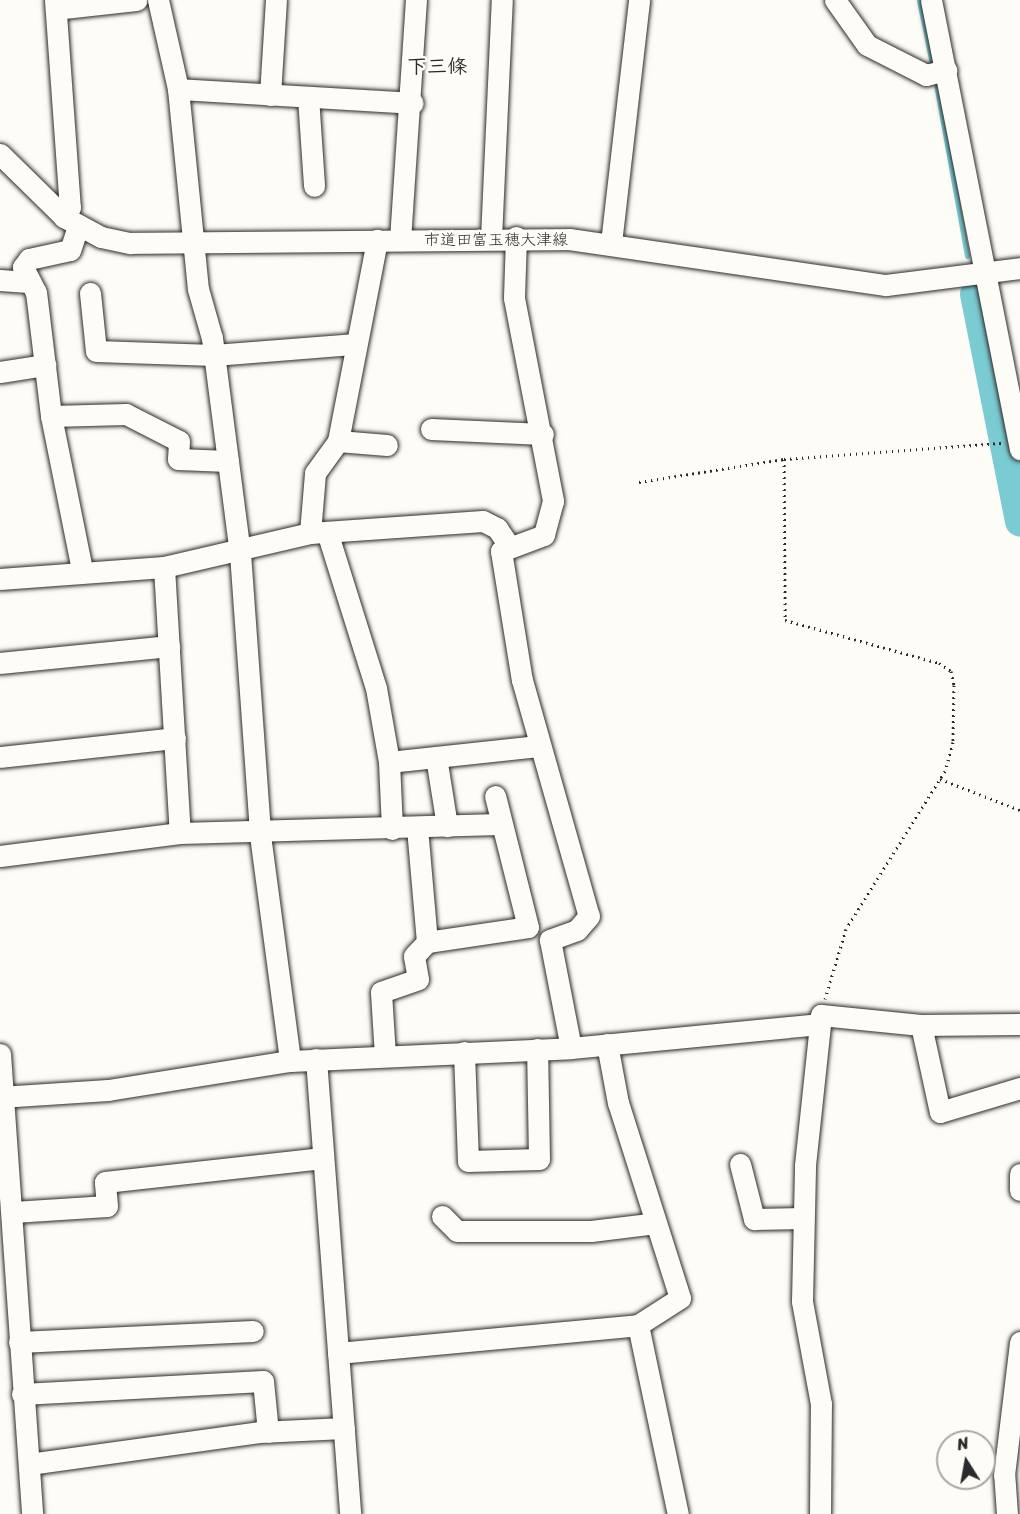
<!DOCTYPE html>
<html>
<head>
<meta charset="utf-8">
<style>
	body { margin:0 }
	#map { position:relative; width:1020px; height:1514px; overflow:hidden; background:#fdfcf7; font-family:Sriracha,"Klee One",sans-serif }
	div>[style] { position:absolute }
	.stream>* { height:5px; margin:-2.5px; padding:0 2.5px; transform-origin:2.5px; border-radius:2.5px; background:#7acbd2 }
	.river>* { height:30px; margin:-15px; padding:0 15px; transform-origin:15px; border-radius:15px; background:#7acbd2 }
	.path>* { height:3px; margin-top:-1.5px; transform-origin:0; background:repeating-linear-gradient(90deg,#2b2b2b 0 1.5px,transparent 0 6px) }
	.roads { filter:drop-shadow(0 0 2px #2b2b2b) drop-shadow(0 0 2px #2b2b2b) }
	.minor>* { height:21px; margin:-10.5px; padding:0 10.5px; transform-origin:10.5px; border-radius:10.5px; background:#fdfcf7 }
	span { translate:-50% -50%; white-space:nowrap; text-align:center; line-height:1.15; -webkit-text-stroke:5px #fdfcf7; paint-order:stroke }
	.street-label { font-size:16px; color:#2b2b2b }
	.quarter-label { font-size:20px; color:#2b2b2b; font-weight:700 }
	.north { position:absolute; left:936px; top:1430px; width:60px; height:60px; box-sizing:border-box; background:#fdfcf7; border:2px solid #a9a8a5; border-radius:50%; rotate:349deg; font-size:16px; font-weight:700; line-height:24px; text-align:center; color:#2b2b2b }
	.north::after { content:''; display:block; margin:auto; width:21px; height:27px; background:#2b2b2b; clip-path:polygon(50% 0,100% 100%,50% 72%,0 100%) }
</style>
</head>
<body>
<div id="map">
	<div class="stream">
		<i style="left:919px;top:0;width:70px;rotate:78.5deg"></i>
		<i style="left:935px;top:78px;width:181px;rotate:79.8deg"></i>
	</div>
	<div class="river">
		<i style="left:975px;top:294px;width:232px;rotate:78.8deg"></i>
	</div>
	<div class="path">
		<i style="left:784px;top:459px;width:161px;rotate:89.6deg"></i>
		<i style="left:785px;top:620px;width:160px;rotate:15.6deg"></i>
		<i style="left:939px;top:663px;width:14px;rotate:34deg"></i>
		<i style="left:951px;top:671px;width:14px;rotate:78deg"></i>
		<i style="left:954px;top:685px;width:57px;rotate:91deg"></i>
		<i style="left:953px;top:742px;width:30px;rotate:105deg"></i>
		<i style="left:945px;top:771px;width:186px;rotate:122.1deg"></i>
		<i style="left:846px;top:929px;width:73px;rotate:106.7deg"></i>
		<i style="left:639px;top:482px;width:147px;rotate:-9deg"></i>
		<i style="left:784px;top:459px;width:218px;rotate:-4.2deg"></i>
		<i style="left:940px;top:779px;width:86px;rotate:21.2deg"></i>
	</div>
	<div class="roads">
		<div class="minor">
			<i style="left:55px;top:0;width:208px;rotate:85.9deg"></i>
			<i style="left:70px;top:207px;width:12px;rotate:121deg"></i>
			<i style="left:158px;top:0;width:91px;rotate:77.3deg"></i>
			<i style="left:178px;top:89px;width:201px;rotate:84.3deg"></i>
			<i style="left:198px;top:289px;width:51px;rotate:74.1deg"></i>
			<i style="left:212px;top:338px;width:217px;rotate:82.6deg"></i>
			<i style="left:240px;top:553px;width:283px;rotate:85.9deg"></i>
			<i style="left:260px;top:835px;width:228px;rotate:82.4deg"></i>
			<i style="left:290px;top:1061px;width:281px;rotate:-2.6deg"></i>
			<i style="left:571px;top:1048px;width:248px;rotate:-5.5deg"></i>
			<i style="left:835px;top:0;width:55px;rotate:54.6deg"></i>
			<i style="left:867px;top:45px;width:66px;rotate:27deg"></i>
			<i style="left:926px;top:75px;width:21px;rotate:-14deg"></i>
			<i style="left:931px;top:0;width:458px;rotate:78.8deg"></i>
			<i style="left:56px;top:9px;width:81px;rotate:-6.4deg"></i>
			<i style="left:178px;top:89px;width:235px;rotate:3.4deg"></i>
			<i style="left:270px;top:95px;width:95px;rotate:-86.4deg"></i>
			<i style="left:308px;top:97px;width:89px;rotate:86.1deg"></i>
			<i style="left:0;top:154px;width:90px;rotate:44.5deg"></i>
			<i style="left:64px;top:217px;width:42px;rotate:28.4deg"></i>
			<i style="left:101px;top:237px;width:30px;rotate:12deg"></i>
			<i style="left:130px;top:243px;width:439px;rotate:-0.5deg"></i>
			<i style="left:569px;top:239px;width:320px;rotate:8.3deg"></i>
			<i style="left:886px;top:285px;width:135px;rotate:-7.2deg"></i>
			<i style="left:78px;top:226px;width:25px;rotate:108deg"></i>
			<i style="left:70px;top:250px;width:42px;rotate:167.6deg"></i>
			<i style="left:29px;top:259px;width:10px;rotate:127deg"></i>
			<i style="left:23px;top:267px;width:28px;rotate:63deg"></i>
			<i style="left:36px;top:292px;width:125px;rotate:83.1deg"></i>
			<i style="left:51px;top:416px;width:157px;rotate:78.6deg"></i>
			<i style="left:516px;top:237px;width:61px;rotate:91.9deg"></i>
			<i style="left:514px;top:298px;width:207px;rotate:79.1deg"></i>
			<i style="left:553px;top:501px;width:35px;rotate:105deg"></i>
			<i style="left:544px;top:535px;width:46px;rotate:159.6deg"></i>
			<i style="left:501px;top:551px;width:131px;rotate:80.8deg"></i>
			<i style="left:522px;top:680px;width:245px;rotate:74.2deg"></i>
			<i style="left:589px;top:916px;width:18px;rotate:131deg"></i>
			<i style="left:577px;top:930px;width:29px;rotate:160deg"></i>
			<i style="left:550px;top:940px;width:110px;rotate:79deg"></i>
			<i style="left:491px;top:238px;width:238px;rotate:-87.4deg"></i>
			<i style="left:400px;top:240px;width:241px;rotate:-86.2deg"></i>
			<i style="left:611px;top:243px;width:245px;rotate:-83.4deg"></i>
			<i style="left:0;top:280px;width:28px;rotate:4deg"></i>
			<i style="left:90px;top:293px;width:58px;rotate:84.1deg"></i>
			<i style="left:96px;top:351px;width:118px;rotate:1.9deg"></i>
			<i style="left:214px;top:355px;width:139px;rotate:-4.5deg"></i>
			<i style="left:0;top:372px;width:46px;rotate:-8.8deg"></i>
			<i style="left:51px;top:416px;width:75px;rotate:-1.5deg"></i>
			<i style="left:126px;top:414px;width:59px;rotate:27deg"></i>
			<i style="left:179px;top:441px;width:18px;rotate:93deg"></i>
			<i style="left:178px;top:459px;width:50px;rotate:2.3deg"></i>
			<i style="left:431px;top:429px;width:112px;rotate:2.6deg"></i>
			<i style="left:338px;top:441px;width:49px;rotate:4.7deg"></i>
			<i style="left:310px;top:533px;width:60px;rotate:-85.2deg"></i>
			<i style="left:315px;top:473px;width:39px;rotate:-54deg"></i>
			<i style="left:338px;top:441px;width:205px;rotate:-79deg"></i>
			<i style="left:328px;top:535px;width:160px;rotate:72.6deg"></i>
			<i style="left:376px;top:688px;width:75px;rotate:80deg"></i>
			<i style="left:389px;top:762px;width:150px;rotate:-6.1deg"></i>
			<i style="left:164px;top:567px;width:150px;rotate:-13.1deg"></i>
			<i style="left:310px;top:533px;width:173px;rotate:-4deg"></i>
			<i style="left:483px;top:521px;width:16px;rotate:27deg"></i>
			<i style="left:497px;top:528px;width:23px;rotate:56deg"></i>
			<i style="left:0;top:579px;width:164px;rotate:-4.2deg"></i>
			<i style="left:164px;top:567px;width:266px;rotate:86.6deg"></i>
			<i style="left:0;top:663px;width:170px;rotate:-5.7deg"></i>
			<i style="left:0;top:757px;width:176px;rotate:-6.2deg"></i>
			<i style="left:436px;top:757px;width:70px;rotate:80.9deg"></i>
			<i style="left:389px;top:762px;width:67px;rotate:87.4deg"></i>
			<i style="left:0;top:856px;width:181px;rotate:-7.3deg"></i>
			<i style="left:180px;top:833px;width:319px;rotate:-1.6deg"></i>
			<i style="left:427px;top:942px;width:102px;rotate:-8.4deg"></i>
			<i style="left:528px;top:927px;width:135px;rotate:-104.1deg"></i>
			<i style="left:921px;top:1025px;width:89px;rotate:77.7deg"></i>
			<i style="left:940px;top:1112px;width:84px;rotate:-16.7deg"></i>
			<i style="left:464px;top:1052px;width:109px;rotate:87.9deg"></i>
			<i style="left:468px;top:1161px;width:71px;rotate:-1.6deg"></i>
			<i style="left:539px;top:1159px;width:110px;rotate:-91deg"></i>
			<i style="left:0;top:1054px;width:461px;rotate:86deg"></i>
			<i style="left:385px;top:1056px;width:64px;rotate:-93.6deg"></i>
			<i style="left:381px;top:992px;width:39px;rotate:-19deg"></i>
			<i style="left:418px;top:979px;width:23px;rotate:-100deg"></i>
			<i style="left:414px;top:956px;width:19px;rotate:-47deg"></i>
			<i style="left:427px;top:942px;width:114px;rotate:-95deg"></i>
			<i style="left:316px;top:1059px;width:456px;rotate:85.7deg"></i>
			<i style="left:0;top:1097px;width:108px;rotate:-3.7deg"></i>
			<i style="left:108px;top:1090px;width:184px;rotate:-9.1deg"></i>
			<i style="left:740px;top:1164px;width:57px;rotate:75.7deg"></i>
			<i style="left:754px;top:1219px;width:49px;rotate:-1.2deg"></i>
			<i style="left:1020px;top:1174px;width:16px;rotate:90deg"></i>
			<i style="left:13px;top:1212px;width:94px;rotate:-3.7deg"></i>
			<i style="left:107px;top:1206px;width:24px;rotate:-95deg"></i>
			<i style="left:105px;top:1182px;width:219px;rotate:-6.3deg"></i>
			<i style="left:442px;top:1216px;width:21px;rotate:45deg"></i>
			<i style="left:457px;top:1231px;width:134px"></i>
			<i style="left:591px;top:1231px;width:65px;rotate:-7deg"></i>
			<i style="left:638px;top:1325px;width:193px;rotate:78.1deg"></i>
			<i style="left:19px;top:1342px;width:234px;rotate:-2.7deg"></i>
			<i style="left:338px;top:1353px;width:301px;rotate:-5.3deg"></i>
			<i style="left:638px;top:1325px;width:50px;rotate:-32.7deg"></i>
			<i style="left:680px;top:1298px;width:205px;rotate:-107.6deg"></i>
			<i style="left:618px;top:1103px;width:60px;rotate:-100.6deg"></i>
			<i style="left:22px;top:1394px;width:241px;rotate:-3.1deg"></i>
			<i style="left:263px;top:1381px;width:51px;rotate:84.4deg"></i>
			<i style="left:29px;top:1464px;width:232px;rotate:-7.9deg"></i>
			<i style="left:259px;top:1432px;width:85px;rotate:-2.7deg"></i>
			<i style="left:820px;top:1514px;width:110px;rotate:-89.5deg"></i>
			<i style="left:821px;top:1404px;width:105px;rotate:-100.5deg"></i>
			<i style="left:802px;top:1301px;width:136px;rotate:-88.7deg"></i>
			<i style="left:805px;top:1165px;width:151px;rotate:-83.9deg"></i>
			<i style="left:821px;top:1015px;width:100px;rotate:5.7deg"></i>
			<i style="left:921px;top:1025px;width:99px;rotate:-0.6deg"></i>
			<i style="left:1007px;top:1514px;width:39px;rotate:-94deg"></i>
			<i style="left:1004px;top:1475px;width:134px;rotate:-83.1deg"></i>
		</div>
	</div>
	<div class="street-label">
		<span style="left:496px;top:240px">市道田富玉穂大津線</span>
	</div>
	<div class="quarter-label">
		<span style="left:437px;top:66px">下三條</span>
	</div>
	<div class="north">N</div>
</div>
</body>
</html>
